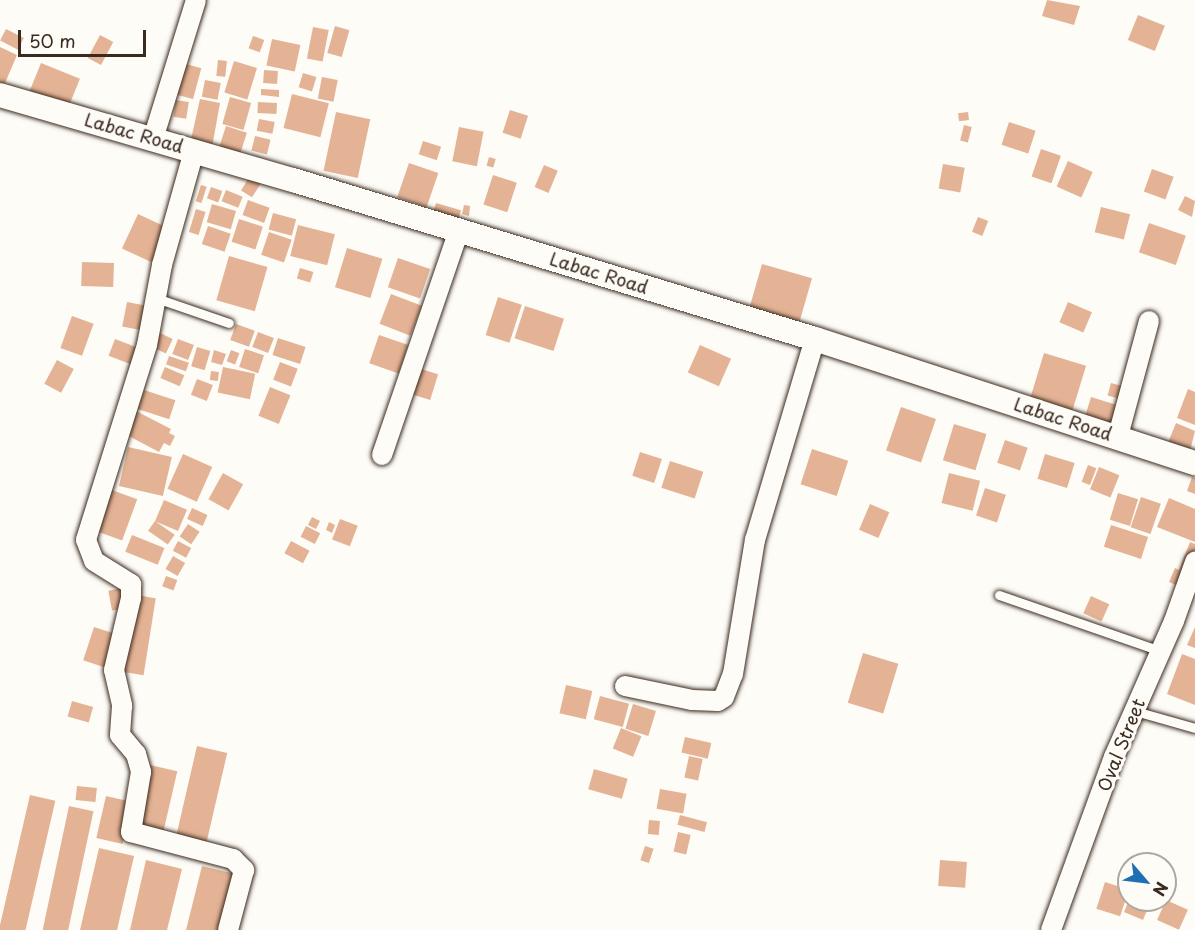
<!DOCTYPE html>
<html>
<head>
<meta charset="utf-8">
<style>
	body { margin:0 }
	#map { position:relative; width:1195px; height:930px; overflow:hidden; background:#fdfcf7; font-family:"Playpen Sans",sans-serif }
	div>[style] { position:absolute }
	.building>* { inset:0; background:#e4b395; transform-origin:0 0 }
	.roads { filter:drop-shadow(0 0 2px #3b2a1e) drop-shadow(0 0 2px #3b2a1e) }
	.service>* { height:9px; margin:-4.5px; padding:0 4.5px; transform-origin:4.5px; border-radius:4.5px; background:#fdfcf7 }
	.minor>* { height:20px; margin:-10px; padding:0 10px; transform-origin:10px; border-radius:10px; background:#fdfcf7 }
	.tertiary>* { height:24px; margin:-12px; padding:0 12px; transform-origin:12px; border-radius:12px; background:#fdfcf7 }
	span { translate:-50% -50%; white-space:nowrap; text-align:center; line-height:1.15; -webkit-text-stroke:6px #fdfcf7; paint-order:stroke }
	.street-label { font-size:18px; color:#3b2a1e }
	.north { position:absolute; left:1117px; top:852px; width:60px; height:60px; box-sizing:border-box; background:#fdfcf7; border:2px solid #afa8a0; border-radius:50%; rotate:118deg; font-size:16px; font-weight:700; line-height:24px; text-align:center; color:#3b2a1e }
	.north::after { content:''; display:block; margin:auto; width:21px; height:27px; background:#1f6fb2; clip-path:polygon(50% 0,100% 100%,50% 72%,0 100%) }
	.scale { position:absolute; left:18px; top:30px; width:128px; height:27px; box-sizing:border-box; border:3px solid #3b2a1e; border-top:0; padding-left:8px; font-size:18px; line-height:21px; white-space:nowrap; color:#3b2a1e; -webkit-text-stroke:4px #fdfcf7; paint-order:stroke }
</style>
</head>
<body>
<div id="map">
	<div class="building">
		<i style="clip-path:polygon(1047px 0,1080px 6px,1074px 25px,1042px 16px)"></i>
		<i style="left:1138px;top:15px;width:29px;height:27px;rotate:22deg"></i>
		<i style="left:335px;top:26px;width:15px;height:28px;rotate:16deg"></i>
		<i style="left:313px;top:27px;width:16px;height:32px;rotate:11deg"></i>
		<i style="left:6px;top:29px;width:20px;height:13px;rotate:27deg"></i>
		<i style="left:100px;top:35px;width:15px;height:26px;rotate:28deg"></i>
		<i style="left:253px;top:36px;width:12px;height:13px;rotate:20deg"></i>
		<i style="left:272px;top:39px;width:29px;height:27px;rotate:12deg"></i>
		<i style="clip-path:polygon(0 47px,17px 55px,0 95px)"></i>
		<i style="left:218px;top:60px;width:9px;height:16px;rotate:6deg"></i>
		<i style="left:234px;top:61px;width:24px;height:33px;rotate:17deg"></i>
		<i style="left:41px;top:63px;width:42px;height:37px;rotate:22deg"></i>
		<i style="left:182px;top:63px;width:20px;height:32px;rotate:15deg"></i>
		<i style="left:264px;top:70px;width:14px;height:13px;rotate:4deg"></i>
		<i style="left:303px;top:73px;width:14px;height:15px;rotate:17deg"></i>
		<i style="left:322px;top:77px;width:16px;height:22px;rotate:11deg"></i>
		<i style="left:205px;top:80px;width:16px;height:17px;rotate:11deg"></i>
		<i style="clip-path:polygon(261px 89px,279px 90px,279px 97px,261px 95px)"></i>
		<i style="left:292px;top:94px;width:38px;height:35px;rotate:14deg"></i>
		<i style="left:230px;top:97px;width:22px;height:28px;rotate:16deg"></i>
		<i style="clip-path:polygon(200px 99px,220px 103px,211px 153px,190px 144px)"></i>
		<i style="left:176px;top:100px;width:13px;height:17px;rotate:9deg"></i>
		<i style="left:258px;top:102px;width:19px;height:11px;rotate:3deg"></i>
		<i style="left:510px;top:110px;width:19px;height:24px;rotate:18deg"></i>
		<i style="left:336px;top:112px;width:35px;height:60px;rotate:12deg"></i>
		<i style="left:968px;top:112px;width:8px;height:10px;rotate:83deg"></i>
		<i style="left:259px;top:119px;width:16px;height:12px;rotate:11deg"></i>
		<i style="left:1009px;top:122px;width:28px;height:24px;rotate:18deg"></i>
		<i style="left:964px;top:125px;width:8px;height:16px;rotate:14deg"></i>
		<i style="left:226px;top:126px;width:22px;height:32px;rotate:18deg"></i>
		<i style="left:459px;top:127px;width:25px;height:35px;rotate:11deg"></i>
		<i style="left:255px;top:136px;width:16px;height:15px;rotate:14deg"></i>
		<i style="left:423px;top:141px;width:19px;height:14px;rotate:18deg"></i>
		<i style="left:1041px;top:149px;width:21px;height:29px;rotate:19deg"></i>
		<i style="left:489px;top:157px;width:7px;height:9px;rotate:16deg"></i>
		<i style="left:1068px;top:161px;width:27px;height:28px;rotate:24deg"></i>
		<i style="left:409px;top:163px;width:31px;height:36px;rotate:19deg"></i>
		<i style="left:943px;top:164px;width:22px;height:25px;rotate:10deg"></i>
		<i style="left:544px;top:165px;width:15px;height:24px;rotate:23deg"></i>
		<i style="left:1152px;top:169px;width:23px;height:24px;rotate:20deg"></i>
		<i style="left:493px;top:175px;width:25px;height:31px;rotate:18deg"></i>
		<i style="left:250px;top:176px;width:13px;height:17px;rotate:32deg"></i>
		<i style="left:201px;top:185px;width:6px;height:17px;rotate:18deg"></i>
		<i style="left:211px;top:187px;width:12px;height:12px;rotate:20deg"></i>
		<i style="left:226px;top:190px;width:18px;height:12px;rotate:22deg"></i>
		<i style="clip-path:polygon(1185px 196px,1195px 201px,1192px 217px,1178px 210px)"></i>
		<i style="left:248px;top:200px;width:23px;height:16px;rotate:20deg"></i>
		<i style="left:436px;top:203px;width:26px;height:17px;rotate:16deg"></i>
		<i style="left:212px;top:204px;width:25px;height:19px;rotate:16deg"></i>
		<i style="clip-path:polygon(464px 205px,470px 206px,469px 216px,462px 214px)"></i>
		<i style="left:1101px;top:207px;width:30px;height:26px;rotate:14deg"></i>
		<i style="left:196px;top:209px;width:10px;height:24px;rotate:17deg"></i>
		<i style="left:273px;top:213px;width:24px;height:17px;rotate:15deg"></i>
		<i style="left:138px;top:214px;width:35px;height:38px;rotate:25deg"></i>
		<i style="left:978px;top:217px;width:11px;height:16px;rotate:22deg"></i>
		<i style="left:239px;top:219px;width:25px;height:24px;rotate:18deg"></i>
		<i style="left:1149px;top:223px;width:39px;height:31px;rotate:19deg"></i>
		<i style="left:298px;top:225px;width:38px;height:32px;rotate:14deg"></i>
		<i style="left:208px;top:226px;width:24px;height:19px;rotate:19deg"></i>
		<i style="left:269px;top:232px;width:24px;height:24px;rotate:19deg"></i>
		<i style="left:347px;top:248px;width:37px;height:41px;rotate:17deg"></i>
		<i style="left:229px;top:256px;width:40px;height:46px;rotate:16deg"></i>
		<i style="left:398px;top:258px;width:34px;height:31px;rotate:19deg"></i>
		<i style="left:82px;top:262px;width:32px;height:24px;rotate:2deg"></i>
		<i style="left:762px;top:264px;width:52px;height:51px;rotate:16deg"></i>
		<i style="left:300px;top:268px;width:14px;height:11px;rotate:17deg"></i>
		<i style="left:391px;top:294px;width:33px;height:32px;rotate:21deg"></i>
		<i style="left:498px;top:297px;width:25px;height:40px;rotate:18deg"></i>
		<i style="left:127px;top:302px;width:25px;height:25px;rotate:11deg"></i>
		<i style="left:1068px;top:302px;width:26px;height:22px;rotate:23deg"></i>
		<i style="left:525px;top:306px;width:41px;height:34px;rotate:18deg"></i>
		<i style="left:72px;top:316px;width:23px;height:34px;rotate:20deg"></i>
		<i style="left:236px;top:324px;width:20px;height:17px;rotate:20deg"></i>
		<i style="left:258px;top:332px;width:17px;height:16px;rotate:21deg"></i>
		<i style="left:160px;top:333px;width:14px;height:16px;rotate:25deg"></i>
		<i style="left:379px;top:335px;width:31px;height:30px;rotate:19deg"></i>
		<i style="left:278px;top:338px;width:29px;height:18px;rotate:18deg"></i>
		<i style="left:115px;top:339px;width:28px;height:18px;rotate:21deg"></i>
		<i style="left:178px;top:339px;width:17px;height:16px;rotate:21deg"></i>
		<i style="left:700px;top:345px;width:34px;height:30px;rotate:24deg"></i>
		<i style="left:197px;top:347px;width:14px;height:20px;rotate:17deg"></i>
		<i style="left:245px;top:349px;width:20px;height:19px;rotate:18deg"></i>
		<i style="clip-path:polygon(214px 350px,226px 354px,222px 365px,211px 362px)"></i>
		<i style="left:231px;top:350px;width:9px;height:12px;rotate:21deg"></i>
		<i style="left:1044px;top:353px;width:44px;height:48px;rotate:17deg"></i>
		<i style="left:169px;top:356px;width:21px;height:9px;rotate:19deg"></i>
		<i style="left:57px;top:360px;width:19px;height:27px;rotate:28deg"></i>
		<i style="left:280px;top:362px;width:19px;height:19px;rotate:21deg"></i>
		<i style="left:165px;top:367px;width:21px;height:12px;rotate:23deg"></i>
		<i style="left:223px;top:367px;width:33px;height:26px;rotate:12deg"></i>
		<i style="left:418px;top:368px;width:21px;height:27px;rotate:17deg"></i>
		<i style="left:211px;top:371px;width:8px;height:9px;rotate:7deg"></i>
		<i style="left:197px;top:379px;width:17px;height:17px;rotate:21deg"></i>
		<i style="left:1111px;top:383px;width:16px;height:13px;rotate:15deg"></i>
		<i style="left:270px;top:387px;width:22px;height:31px;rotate:22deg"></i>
		<i style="clip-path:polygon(1188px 389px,1195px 392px,1195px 425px,1177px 418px)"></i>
		<i style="left:144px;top:390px;width:33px;height:20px;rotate:18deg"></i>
		<i style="left:1091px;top:397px;width:27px;height:26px;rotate:17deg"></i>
		<i style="left:901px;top:407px;width:37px;height:46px;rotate:19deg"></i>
		<i style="clip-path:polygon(136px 411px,171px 429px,169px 433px,175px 436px,170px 446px,164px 443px,159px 452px,125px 434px)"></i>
		<i style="clip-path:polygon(1176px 423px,1195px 431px,1189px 455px,1167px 445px)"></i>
		<i style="left:954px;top:424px;width:34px;height:38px;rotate:17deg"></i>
		<i style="left:1005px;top:440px;width:24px;height:24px;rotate:19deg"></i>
		<i style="left:128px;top:447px;width:45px;height:40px;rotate:13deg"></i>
		<i style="left:812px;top:449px;width:38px;height:37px;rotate:18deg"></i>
		<i style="left:640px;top:452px;width:23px;height:25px;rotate:18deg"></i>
		<i style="left:183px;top:454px;width:32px;height:38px;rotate:24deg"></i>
		<i style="left:1045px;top:454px;width:31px;height:26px;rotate:17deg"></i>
		<i style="left:670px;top:461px;width:35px;height:28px;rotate:18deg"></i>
		<i style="left:1088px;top:465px;width:9px;height:18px;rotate:21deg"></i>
		<i style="left:1099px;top:467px;width:22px;height:24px;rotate:22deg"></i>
		<i style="left:223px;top:473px;width:23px;height:30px;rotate:29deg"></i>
		<i style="left:949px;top:473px;width:32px;height:31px;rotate:14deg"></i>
		<i style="clip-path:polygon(1192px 477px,1195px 478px,1195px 494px,1187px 491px)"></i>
		<i style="left:985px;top:488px;width:22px;height:29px;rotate:18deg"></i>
		<i style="left:109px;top:489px;width:30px;height:44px;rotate:20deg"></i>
		<i style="left:1118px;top:493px;width:21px;height:28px;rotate:17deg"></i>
		<i style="left:1141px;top:497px;width:21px;height:32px;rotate:19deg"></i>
		<i style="clip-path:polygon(1169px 498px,1195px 509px,1195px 542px,1157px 527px)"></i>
		<i style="left:164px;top:500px;width:25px;height:23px;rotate:23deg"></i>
		<i style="left:870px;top:504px;width:21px;height:28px;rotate:23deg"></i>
		<i style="left:192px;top:508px;width:17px;height:12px;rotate:24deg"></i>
		<i style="left:312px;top:517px;width:9px;height:9px;rotate:27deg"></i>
		<i style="left:340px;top:519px;width:19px;height:22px;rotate:21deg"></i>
		<i style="left:155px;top:521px;width:24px;height:12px;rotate:35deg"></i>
		<i style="clip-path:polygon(329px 522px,335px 525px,332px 533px,326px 530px)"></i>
		<i style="left:188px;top:524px;width:14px;height:15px;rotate:34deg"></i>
		<i style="left:1111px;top:525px;width:39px;height:23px;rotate:18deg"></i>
		<i style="left:306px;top:526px;width:16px;height:12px;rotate:27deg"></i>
		<i style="left:132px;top:535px;width:35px;height:18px;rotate:22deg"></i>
		<i style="left:178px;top:541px;width:15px;height:11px;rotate:28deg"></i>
		<i style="left:291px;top:541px;width:21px;height:14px;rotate:28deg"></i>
		<i style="clip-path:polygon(1190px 542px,1195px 544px,1195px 558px,1183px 588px,1169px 582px,1175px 568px,1179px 570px)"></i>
		<i style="left:173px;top:556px;width:14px;height:15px;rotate:30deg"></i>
		<i style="left:166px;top:576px;width:12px;height:11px;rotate:20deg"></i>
		<i style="left:123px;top:588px;width:20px;height:15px;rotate:79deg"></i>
		<i style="left:136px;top:595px;width:20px;height:78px;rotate:9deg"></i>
		<i style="left:1091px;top:596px;width:20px;height:19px;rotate:24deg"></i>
		<i style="left:94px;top:627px;width:23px;height:35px;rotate:18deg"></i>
		<i style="clip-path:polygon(1195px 627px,1195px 648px,1187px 645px)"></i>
		<i style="left:863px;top:653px;width:37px;height:52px;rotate:17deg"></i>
		<i style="clip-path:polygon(1182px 654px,1195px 659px,1195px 705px,1167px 694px)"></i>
		<i style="left:566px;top:685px;width:27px;height:29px;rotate:13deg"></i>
		<i style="left:600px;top:696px;width:30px;height:24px;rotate:15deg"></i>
		<i style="left:72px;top:701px;width:22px;height:16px;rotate:16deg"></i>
		<i style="left:633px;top:704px;width:24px;height:26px;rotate:17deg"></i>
		<i style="left:621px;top:728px;width:22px;height:22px;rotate:22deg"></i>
		<i style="left:685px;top:737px;width:27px;height:16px;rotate:13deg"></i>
		<i style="left:197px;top:746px;width:31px;height:95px;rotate:13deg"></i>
		<i style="left:689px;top:756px;width:14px;height:22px;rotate:12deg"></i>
		<i style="left:150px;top:765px;width:28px;height:65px;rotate:13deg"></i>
		<i style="left:594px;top:769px;width:35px;height:21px;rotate:16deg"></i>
		<i style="left:77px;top:786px;width:20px;height:14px;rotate:6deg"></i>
		<i style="left:660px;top:789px;width:27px;height:20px;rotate:10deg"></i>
		<i style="left:30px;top:795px;width:26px;height:138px;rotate:13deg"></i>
		<i style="left:106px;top:796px;width:27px;height:43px;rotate:13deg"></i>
		<i style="left:69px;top:806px;width:25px;height:127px;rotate:12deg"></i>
		<i style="left:680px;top:815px;width:28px;height:10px;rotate:15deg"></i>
		<i style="left:649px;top:820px;width:11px;height:14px;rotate:5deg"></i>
		<i style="left:678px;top:832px;width:13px;height:20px;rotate:13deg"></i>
		<i style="left:645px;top:846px;width:9px;height:15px;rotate:18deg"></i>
		<i style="left:99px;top:848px;width:36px;height:84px;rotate:13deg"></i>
		<i style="clip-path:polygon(146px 860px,182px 869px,167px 930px,130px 930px)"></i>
		<i style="left:940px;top:860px;width:27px;height:26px;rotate:4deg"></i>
		<i style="clip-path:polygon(202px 866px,235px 874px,222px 930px,186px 930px)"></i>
		<i style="left:1105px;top:882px;width:25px;height:28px;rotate:18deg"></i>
		<i style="clip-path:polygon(1129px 900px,1150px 903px,1143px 920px,1124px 912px)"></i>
		<i style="left:1166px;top:900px;width:24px;height:22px;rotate:24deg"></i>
	</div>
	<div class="roads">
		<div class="service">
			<i style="left:156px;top:298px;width:77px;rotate:18.9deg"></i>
			<i style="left:999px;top:595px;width:171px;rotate:19.1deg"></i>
			<i style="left:1135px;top:711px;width:62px;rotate:15.8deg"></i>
		</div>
		<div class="minor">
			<i style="left:153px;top:139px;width:145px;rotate:-72.8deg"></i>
			<i style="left:194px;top:151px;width:118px;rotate:105.7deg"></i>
			<i style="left:162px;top:265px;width:81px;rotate:100.6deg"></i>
			<i style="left:147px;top:345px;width:204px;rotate:107.4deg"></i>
			<i style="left:86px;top:540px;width:22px;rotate:69deg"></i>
			<i style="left:94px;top:561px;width:44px;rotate:31.9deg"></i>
			<i style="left:131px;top:584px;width:14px;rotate:90deg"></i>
			<i style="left:131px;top:598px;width:74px;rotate:103.3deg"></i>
			<i style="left:114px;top:670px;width:37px;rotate:77deg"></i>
			<i style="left:122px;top:706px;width:29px;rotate:94deg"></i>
			<i style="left:120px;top:735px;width:25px;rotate:50deg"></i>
			<i style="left:136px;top:754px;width:19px;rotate:74deg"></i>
			<i style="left:141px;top:772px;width:61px;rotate:99.5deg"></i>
			<i style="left:131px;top:832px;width:106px;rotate:14.8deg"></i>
			<i style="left:233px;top:859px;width:16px;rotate:45deg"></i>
			<i style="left:244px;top:870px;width:62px;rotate:104.9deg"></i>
			<i style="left:1118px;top:436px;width:119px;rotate:-74.9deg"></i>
			<i style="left:382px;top:455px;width:238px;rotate:-71.1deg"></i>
			<i style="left:625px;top:686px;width:68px;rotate:11.8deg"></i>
			<i style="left:692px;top:700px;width:26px;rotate:2deg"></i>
			<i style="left:718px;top:701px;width:7px;rotate:-34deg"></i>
			<i style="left:724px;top:697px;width:25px;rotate:-69deg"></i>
			<i style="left:733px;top:674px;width:136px;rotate:-80.7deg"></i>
			<i style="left:755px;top:540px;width:210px;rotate:-73.4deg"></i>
			<i style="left:1051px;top:930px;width:184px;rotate:-70deg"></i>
			<i style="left:1114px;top:757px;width:149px;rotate:-66.2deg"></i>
			<i style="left:1174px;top:621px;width:63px;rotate:-70.4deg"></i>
		</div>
		<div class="tertiary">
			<i style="left:0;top:95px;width:305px;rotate:16.2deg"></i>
			<i style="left:293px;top:180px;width:546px;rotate:16.94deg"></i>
			<i style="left:815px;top:339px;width:400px;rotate:18.1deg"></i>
		</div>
	</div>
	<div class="street-label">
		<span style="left:134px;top:133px;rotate:16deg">Labac Road</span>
		<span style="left:599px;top:273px;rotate:17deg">Labac Road</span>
		<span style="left:1063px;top:419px;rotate:18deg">Labac Road</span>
		<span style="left:1121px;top:745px;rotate:-68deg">Oval Street</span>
	</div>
	<div class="north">N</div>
	<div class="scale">50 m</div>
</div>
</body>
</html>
